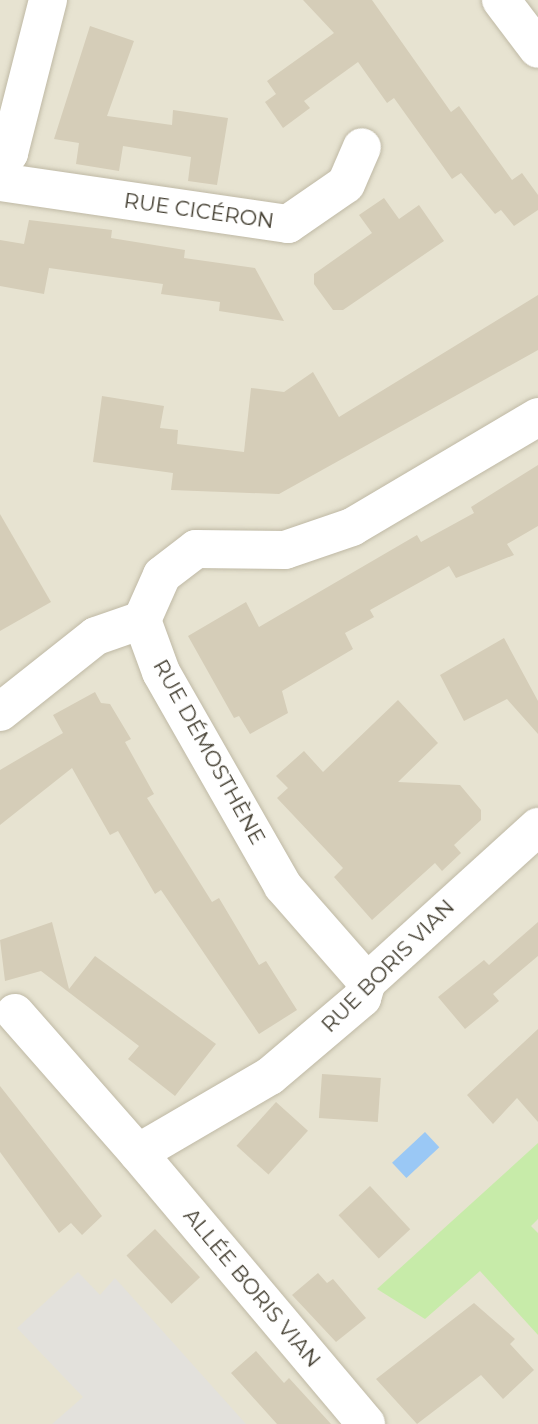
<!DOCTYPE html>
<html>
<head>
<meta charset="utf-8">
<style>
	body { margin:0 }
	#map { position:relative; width:538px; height:1424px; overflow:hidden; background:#f3f0e3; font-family:Montserrat,sans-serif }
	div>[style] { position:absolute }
	.residential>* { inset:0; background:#e7e3d1; transform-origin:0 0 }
	.green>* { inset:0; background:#c7eba9 }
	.parking>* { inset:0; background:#e3e1dc }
	.water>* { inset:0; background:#9ac8f5; transform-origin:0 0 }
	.building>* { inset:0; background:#d5cdb8; transform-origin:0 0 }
	.roads { filter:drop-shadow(0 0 2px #bfb9a5) drop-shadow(0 0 2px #bfb9a5) }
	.minor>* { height:38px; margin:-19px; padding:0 19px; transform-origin:19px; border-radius:19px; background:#fff }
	span { translate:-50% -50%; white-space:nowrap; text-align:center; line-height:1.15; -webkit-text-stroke:5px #fff; paint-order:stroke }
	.street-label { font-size:21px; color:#454033 }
</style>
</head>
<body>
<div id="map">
	<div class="residential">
		<i style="left:0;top:0;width:538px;height:1424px"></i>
	</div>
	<div class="green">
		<i style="clip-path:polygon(538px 1143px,538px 1219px,531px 1226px,538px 1233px,538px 1335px,480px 1271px,425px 1319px,377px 1289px)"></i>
	</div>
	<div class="parking">
		<i style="clip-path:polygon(78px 1272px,100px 1295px,115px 1278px,246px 1424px,52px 1424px,83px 1397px,17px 1328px)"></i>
	</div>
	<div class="water">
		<i style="left:425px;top:1132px;width:21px;height:45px;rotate:47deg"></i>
	</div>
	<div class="building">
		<i style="clip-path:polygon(303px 0,372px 0,451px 112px,459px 106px,512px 180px,522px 173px,538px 195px,538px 210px,514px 226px,501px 210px,495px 214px,461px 173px,452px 179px,394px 98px,387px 103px,358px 62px,304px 101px,310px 108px,283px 128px,265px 102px,276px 94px,267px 81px,334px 33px)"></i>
		<i style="clip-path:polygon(90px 26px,134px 41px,107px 116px,172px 125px,173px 110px,228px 118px,217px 185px,188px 181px,191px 157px,123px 146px,119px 171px,76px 164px,79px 143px,54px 139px)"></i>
		<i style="clip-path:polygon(384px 198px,399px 219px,419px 205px,444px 241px,343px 310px,333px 310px,314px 284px,314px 274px,372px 233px,359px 215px)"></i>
		<i style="clip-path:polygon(29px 220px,112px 230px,111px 238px,185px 250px,184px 258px,255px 268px,284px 321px,219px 311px,220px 302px,161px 294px,163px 284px,49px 268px,44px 294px,0 286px,0 240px,24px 244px)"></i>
		<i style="clip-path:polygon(538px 295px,538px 350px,279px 494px,171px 490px,173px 473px,93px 462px,102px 396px,164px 406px,160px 428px,178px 430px,177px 444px,244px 452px,251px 388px,284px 392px,313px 372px,339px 417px)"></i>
		<i style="clip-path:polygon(538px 465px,538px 526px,507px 544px,514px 555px,456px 578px,449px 566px,370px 610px,374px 617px,345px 633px,353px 649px,282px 691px,288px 713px,250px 734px,239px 716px,234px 718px,188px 636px,246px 602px,259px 627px,417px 535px,421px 542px,474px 513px,471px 507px)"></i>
		<i style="clip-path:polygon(0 514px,51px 602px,0 631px)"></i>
		<i style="clip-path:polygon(504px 638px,538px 701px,538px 734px,507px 699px,464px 721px,440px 675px)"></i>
		<i style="clip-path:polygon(95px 692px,101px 703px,110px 704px,131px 739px,125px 742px,154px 794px,147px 798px,212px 902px,219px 898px,259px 965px,266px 961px,297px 1010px,259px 1034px,161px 890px,155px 894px,118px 831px,110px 835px,72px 768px,0 825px,0 770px,63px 733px,53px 715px)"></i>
		<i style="clip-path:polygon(398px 700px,438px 743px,398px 782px,460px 785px,481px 810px,481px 820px,454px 845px,461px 853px,442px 871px,435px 863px,372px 920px,334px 877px,343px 868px,277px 798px,288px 788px,276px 776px,304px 751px,323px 772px)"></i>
		<i style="clip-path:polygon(52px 922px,69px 989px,95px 956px,216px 1044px,175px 1096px,128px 1059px,139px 1046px,41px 971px,5px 981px,0 940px)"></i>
		<i style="clip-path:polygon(538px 922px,538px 956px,493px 994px,499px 1001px,465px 1029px,438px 997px,484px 960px,489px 965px)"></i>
		<i style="clip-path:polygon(538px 1029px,538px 1122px,517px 1098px,493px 1124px,467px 1095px)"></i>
		<i style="left:322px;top:1074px;width:59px;height:44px;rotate:4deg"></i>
		<i style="clip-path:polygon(0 1086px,102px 1216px,82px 1235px,71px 1223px,59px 1233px,0 1152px)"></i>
		<i style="left:276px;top:1102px;width:43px;height:59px;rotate:42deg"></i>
		<i style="left:370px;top:1186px;width:59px;height:43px;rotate:47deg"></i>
		<i style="left:155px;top:1229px;width:66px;height:39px;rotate:47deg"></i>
		<i style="clip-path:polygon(318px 1273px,327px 1283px,333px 1279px,366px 1318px,336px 1342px,292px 1295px)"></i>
		<i style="clip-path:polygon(474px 1303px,515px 1339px,510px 1344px,534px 1370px,503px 1399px,481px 1375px,417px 1424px,376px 1379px)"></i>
		<i style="clip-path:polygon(256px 1351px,284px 1383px,289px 1378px,331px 1424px,277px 1424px,231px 1373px)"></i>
	</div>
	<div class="roads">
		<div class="minor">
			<i style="left:501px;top:0;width:61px;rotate:52.9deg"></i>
			<i style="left:0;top:166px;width:16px;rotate:-55deg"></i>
			<i style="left:9px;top:153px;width:158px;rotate:-75.7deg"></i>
			<i style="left:0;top:182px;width:291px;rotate:8.3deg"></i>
			<i style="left:288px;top:224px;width:70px;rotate:-34.6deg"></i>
			<i style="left:346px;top:184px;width:40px;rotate:-66.6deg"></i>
			<i style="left:0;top:712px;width:122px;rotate:-38.4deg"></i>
			<i style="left:96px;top:636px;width:49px;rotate:-19.2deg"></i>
			<i style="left:367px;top:982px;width:128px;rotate:-131.2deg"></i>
			<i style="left:283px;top:886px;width:246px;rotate:-119.7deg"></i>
			<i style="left:161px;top:672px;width:55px;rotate:-110.1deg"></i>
			<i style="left:142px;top:620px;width:49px;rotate:-66deg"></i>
			<i style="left:162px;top:575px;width:43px;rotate:-37.4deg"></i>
			<i style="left:196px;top:549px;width:89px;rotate:0.6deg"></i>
			<i style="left:285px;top:550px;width:71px;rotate:-18.9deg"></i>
			<i style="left:352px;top:527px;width:216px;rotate:-30.6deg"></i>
			<i style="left:15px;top:1013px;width:186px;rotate:48.7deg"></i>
			<i style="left:138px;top:1153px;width:153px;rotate:-30.3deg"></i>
			<i style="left:270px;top:1076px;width:121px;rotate:-40.3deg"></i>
			<i style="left:362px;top:998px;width:17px;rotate:-73deg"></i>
			<i style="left:367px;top:982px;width:231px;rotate:-42.2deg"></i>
			<i style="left:138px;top:1153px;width:354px;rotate:49.9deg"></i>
		</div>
	</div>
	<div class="street-label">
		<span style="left:199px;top:211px;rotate:8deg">RUE CICÉRON</span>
		<span style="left:209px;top:752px;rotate:61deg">RUE DÉMOSTHÈNE</span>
		<span style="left:388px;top:966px;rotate:-45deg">RUE BORIS VIAN</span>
		<span style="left:252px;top:1288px;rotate:50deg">ALLÉE BORIS VIAN</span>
	</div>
</div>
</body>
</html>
